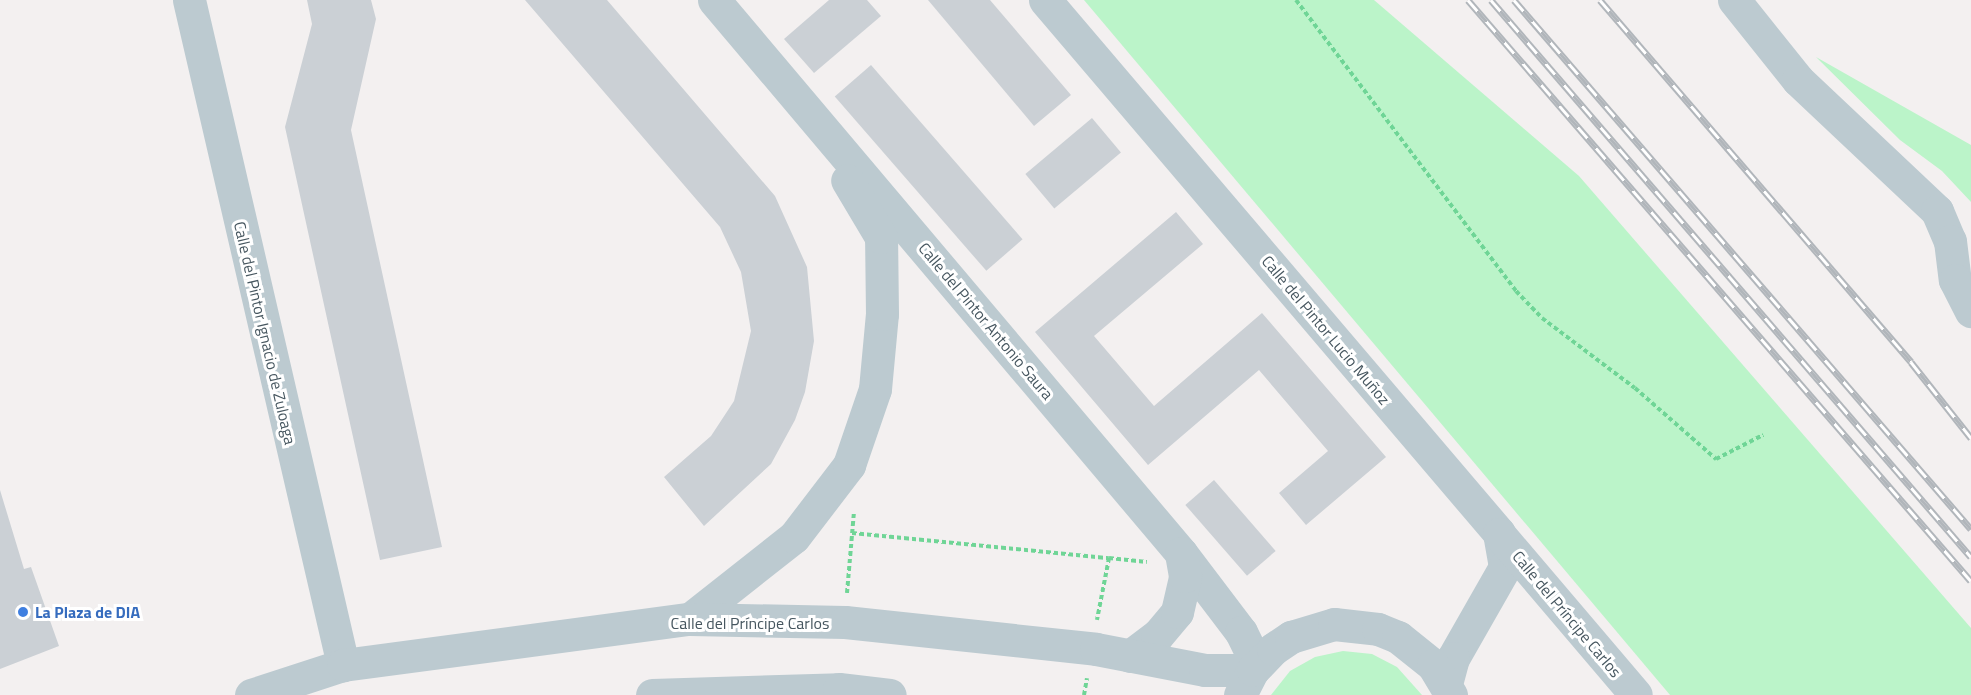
<!DOCTYPE html>
<html>
<head>
<meta charset="utf-8">
<style>
	body { margin:0 }
	#map { position:relative; width:1971px; height:695px; overflow:hidden; background:#f3f0f0; font-family:"Titillium Web",sans-serif }
	div>[style] { position:absolute }
	.green>* { inset:0; background:#bbf4c9 }
	.building>* { inset:0; background:#cbd0d5; transform-origin:0 0 }
	.path>* { height:4px; margin-top:-2px; transform-origin:0; background:repeating-linear-gradient(90deg,#6fd596 0 4.5px,transparent 0 7.5px) }
	.minor>* { height:33px; margin:-16.5px; padding:0 16.5px; transform-origin:16.5px; border-radius:16.5px; background:#bccad0 }
	.rail>* { height:7px; margin-top:-3.5px; transform-origin:0; background:repeating-linear-gradient(90deg,#fff 0 14px,#b1b6bb 0 28px); box-sizing:border-box; border-block:2px solid #b1b6bb }
	.dots>* { width:16px; height:16px; translate:-50% -50%; box-sizing:border-box; border:3px solid #fff; border-radius:50% }
	span { translate:-50% -50%; white-space:nowrap; text-align:center; line-height:1.15; -webkit-text-stroke:6px #fff; paint-order:stroke }
	.street-label { font-size:16px; color:#46565f }
	.shop-label { font-size:16px; color:#366cbe; font-weight:700 }
	.left { translate:0 -50%; text-align:left }
</style>
</head>
<body>
<div id="map">
	<div class="green">
		<i style="clip-path:polygon(1084px 0,1374px 0,1579px 176px,1971px 628px,1971px 695px,1670px 695px)"></i>
		<i style="clip-path:polygon(1816px 57px,1971px 145px,1971px 202px,1942px 171px,1900px 140px)"></i>
		<i style="clip-path:polygon(1343px 651px,1372px 654px,1397px 667px,1422px 695px,1271px 695px,1290px 671px,1315px 657px)"></i>
	</div>
	<div class="building">
		<i style="clip-path:polygon(307px 0,371px 0,376px 19px,351px 130px,442px 547px,380px 560px,285px 127px,312px 24px)"></i>
		<i style="clip-path:polygon(525px 0,607px 0,775px 196px,807px 267px,814px 341px,805px 392px,795px 420px,771px 464px,704px 526px,664px 477px,711px 436px,734px 401px,751px 331px,741px 272px,720px 227px)"></i>
		<i style="clip-path:polygon(829px 0,867px 0,881px 16px,814px 73px,784px 39px)"></i>
		<i style="clip-path:polygon(928px 0,990px 0,1071px 95px,1034px 126px)"></i>
		<i style="left:871px;top:65px;width:231px;height:48px;rotate:49deg"></i>
		<i style="left:1092px;top:118px;width:45px;height:87px;rotate:50deg"></i>
		<i style="clip-path:polygon(1176px 212px,1203px 244px,1094px 336px,1154px 406px,1262px 313px,1386px 457px,1306px 525px,1279px 493px,1328px 451px,1259px 370px,1148px 465px,1035px 332px)"></i>
		<i style="left:1214px;top:480px;width:94px;height:38px;rotate:49deg"></i>
		<i style="clip-path:polygon(0 490px,24px 569px,31px 567px,59px 646px,0 669px)"></i>
	</div>
	<div class="path">
		<i style="left:1296px;top:0;width:365px;rotate:52.9deg"></i>
		<i style="left:1516px;top:291px;width:37px;rotate:46deg"></i>
		<i style="left:1542px;top:318px;width:116px;rotate:37deg"></i>
		<i style="left:1635px;top:388px;width:108px;rotate:41.2deg"></i>
		<i style="left:1716px;top:459px;width:53px;rotate:-27.1deg"></i>
		<i style="left:852px;top:533px;width:258px;rotate:5.6deg"></i>
		<i style="left:1109px;top:558px;width:63px;rotate:101deg"></i>
		<i style="left:1109px;top:558px;width:38px;rotate:6deg"></i>
		<i style="left:847px;top:593px;width:82px;rotate:-85.1deg"></i>
		<i style="left:1084px;top:695px;width:17px;rotate:-80deg"></i>
	</div>
	<div class="minor">
		<i style="left:189px;top:0;width:683px;rotate:76.96deg"></i>
		<i style="left:714px;top:0;width:724px;rotate:49.82deg"></i>
		<i style="left:1181px;top:553px;width:99px;rotate:52.8deg"></i>
		<i style="left:1241px;top:632px;width:37px;rotate:64deg"></i>
		<i style="left:1045px;top:0;width:700px;rotate:49.58deg"></i>
		<i style="left:1499px;top:533px;width:35px;rotate:80deg"></i>
		<i style="left:1505px;top:567px;width:105px;rotate:119.7deg"></i>
		<i style="left:1453px;top:658px;width:27px;rotate:105deg"></i>
		<i style="left:1734px;top:0;width:102px;rotate:51.3deg"></i>
		<i style="left:1798px;top:80px;width:191px;rotate:43.3deg"></i>
		<i style="left:1937px;top:211px;width:33px;rotate:67deg"></i>
		<i style="left:1950px;top:241px;width:39px;rotate:83deg"></i>
		<i style="left:1955px;top:280px;width:35px;rotate:63deg"></i>
		<i style="left:1499px;top:534px;width:211px;rotate:49.6deg"></i>
		<i style="left:690px;top:619px;width:132px;rotate:-38.3deg"></i>
		<i style="left:794px;top:537px;width:91px;rotate:-52.6deg"></i>
		<i style="left:849px;top:465px;width:80px;rotate:-71.1deg"></i>
		<i style="left:875px;top:389px;width:75px;rotate:-84.7deg"></i>
		<i style="left:882px;top:314px;width:77px;rotate:-90.7deg"></i>
		<i style="left:881px;top:237px;width:66px;rotate:-120.8deg"></i>
		<i style="left:1130px;top:656px;width:34px;rotate:-37deg"></i>
		<i style="left:1157px;top:636px;width:31px;rotate:-50deg"></i>
		<i style="left:1177px;top:612px;width:37px;rotate:-77deg"></i>
		<i style="left:1185px;top:576px;width:23px;rotate:-100deg"></i>
		<i style="left:251px;top:695px;width:97px;rotate:-18.1deg"></i>
		<i style="left:343px;top:665px;width:350px;rotate:-7.6deg"></i>
		<i style="left:690px;top:619px;width:155px;rotate:1.1deg"></i>
		<i style="left:845px;top:622px;width:252px;rotate:6.1deg"></i>
		<i style="left:1096px;top:649px;width:111px;rotate:10.9deg"></i>
		<i style="left:1205px;top:670px;width:48px"></i>
		<i style="left:652px;top:695px;width:187px;rotate:-1.8deg"></i>
		<i style="left:839px;top:689px;width:51px;rotate:6.7deg"></i>
		<i style="left:1240px;top:695px;width:28px;rotate:-63deg"></i>
		<i style="left:1253px;top:670px;width:29px;rotate:-46deg"></i>
		<i style="left:1273px;top:649px;width:22px;rotate:-34deg"></i>
		<i style="left:1291px;top:637px;width:45px;rotate:-16.8deg"></i>
		<i style="left:1334px;top:624px;width:44px;rotate:6.5deg"></i>
		<i style="left:1378px;top:629px;width:22px;rotate:22deg"></i>
		<i style="left:1398px;top:637px;width:45px;rotate:38.7deg"></i>
		<i style="left:1433px;top:665px;width:35px;rotate:59deg"></i>
	</div>
	<div class="rail">
		<i style="left:1468px;top:0;width:768px;rotate:49.12deg"></i>
		<i style="left:1491px;top:0;width:735px;rotate:49.25deg"></i>
		<i style="left:1514px;top:0;width:699px;rotate:49.18deg"></i>
		<i style="left:1600px;top:0;width:477px;rotate:49.3deg"></i>
		<i style="left:1911px;top:362px;width:97px;rotate:51.7deg"></i>
	</div>
	<div class="dots">
		<i style="left:23px;top:612px;background:#3f7fe0"></i>
	</div>
	<div class="street-label">
		<span style="left:986px;top:321px;rotate:50deg">Calle del Pintor Antonio Saura</span>
		<span style="left:1326px;top:330px;rotate:50deg">Calle del Pintor Lucio Muñoz</span>
		<span style="left:265px;top:333px;rotate:77deg">Calle del Pintor Ignacio de Zuloaga</span>
		<span style="left:1567px;top:614px;rotate:50deg">Calle del Príncipe Carlos</span>
		<span style="left:750px;top:623px">Calle del Príncipe Carlos</span>
	</div>
	<div class="shop-label">
		<span class="left" style="left:35px;top:612px">La Plaza de DIA</span>
	</div>
</div>
</body>
</html>
